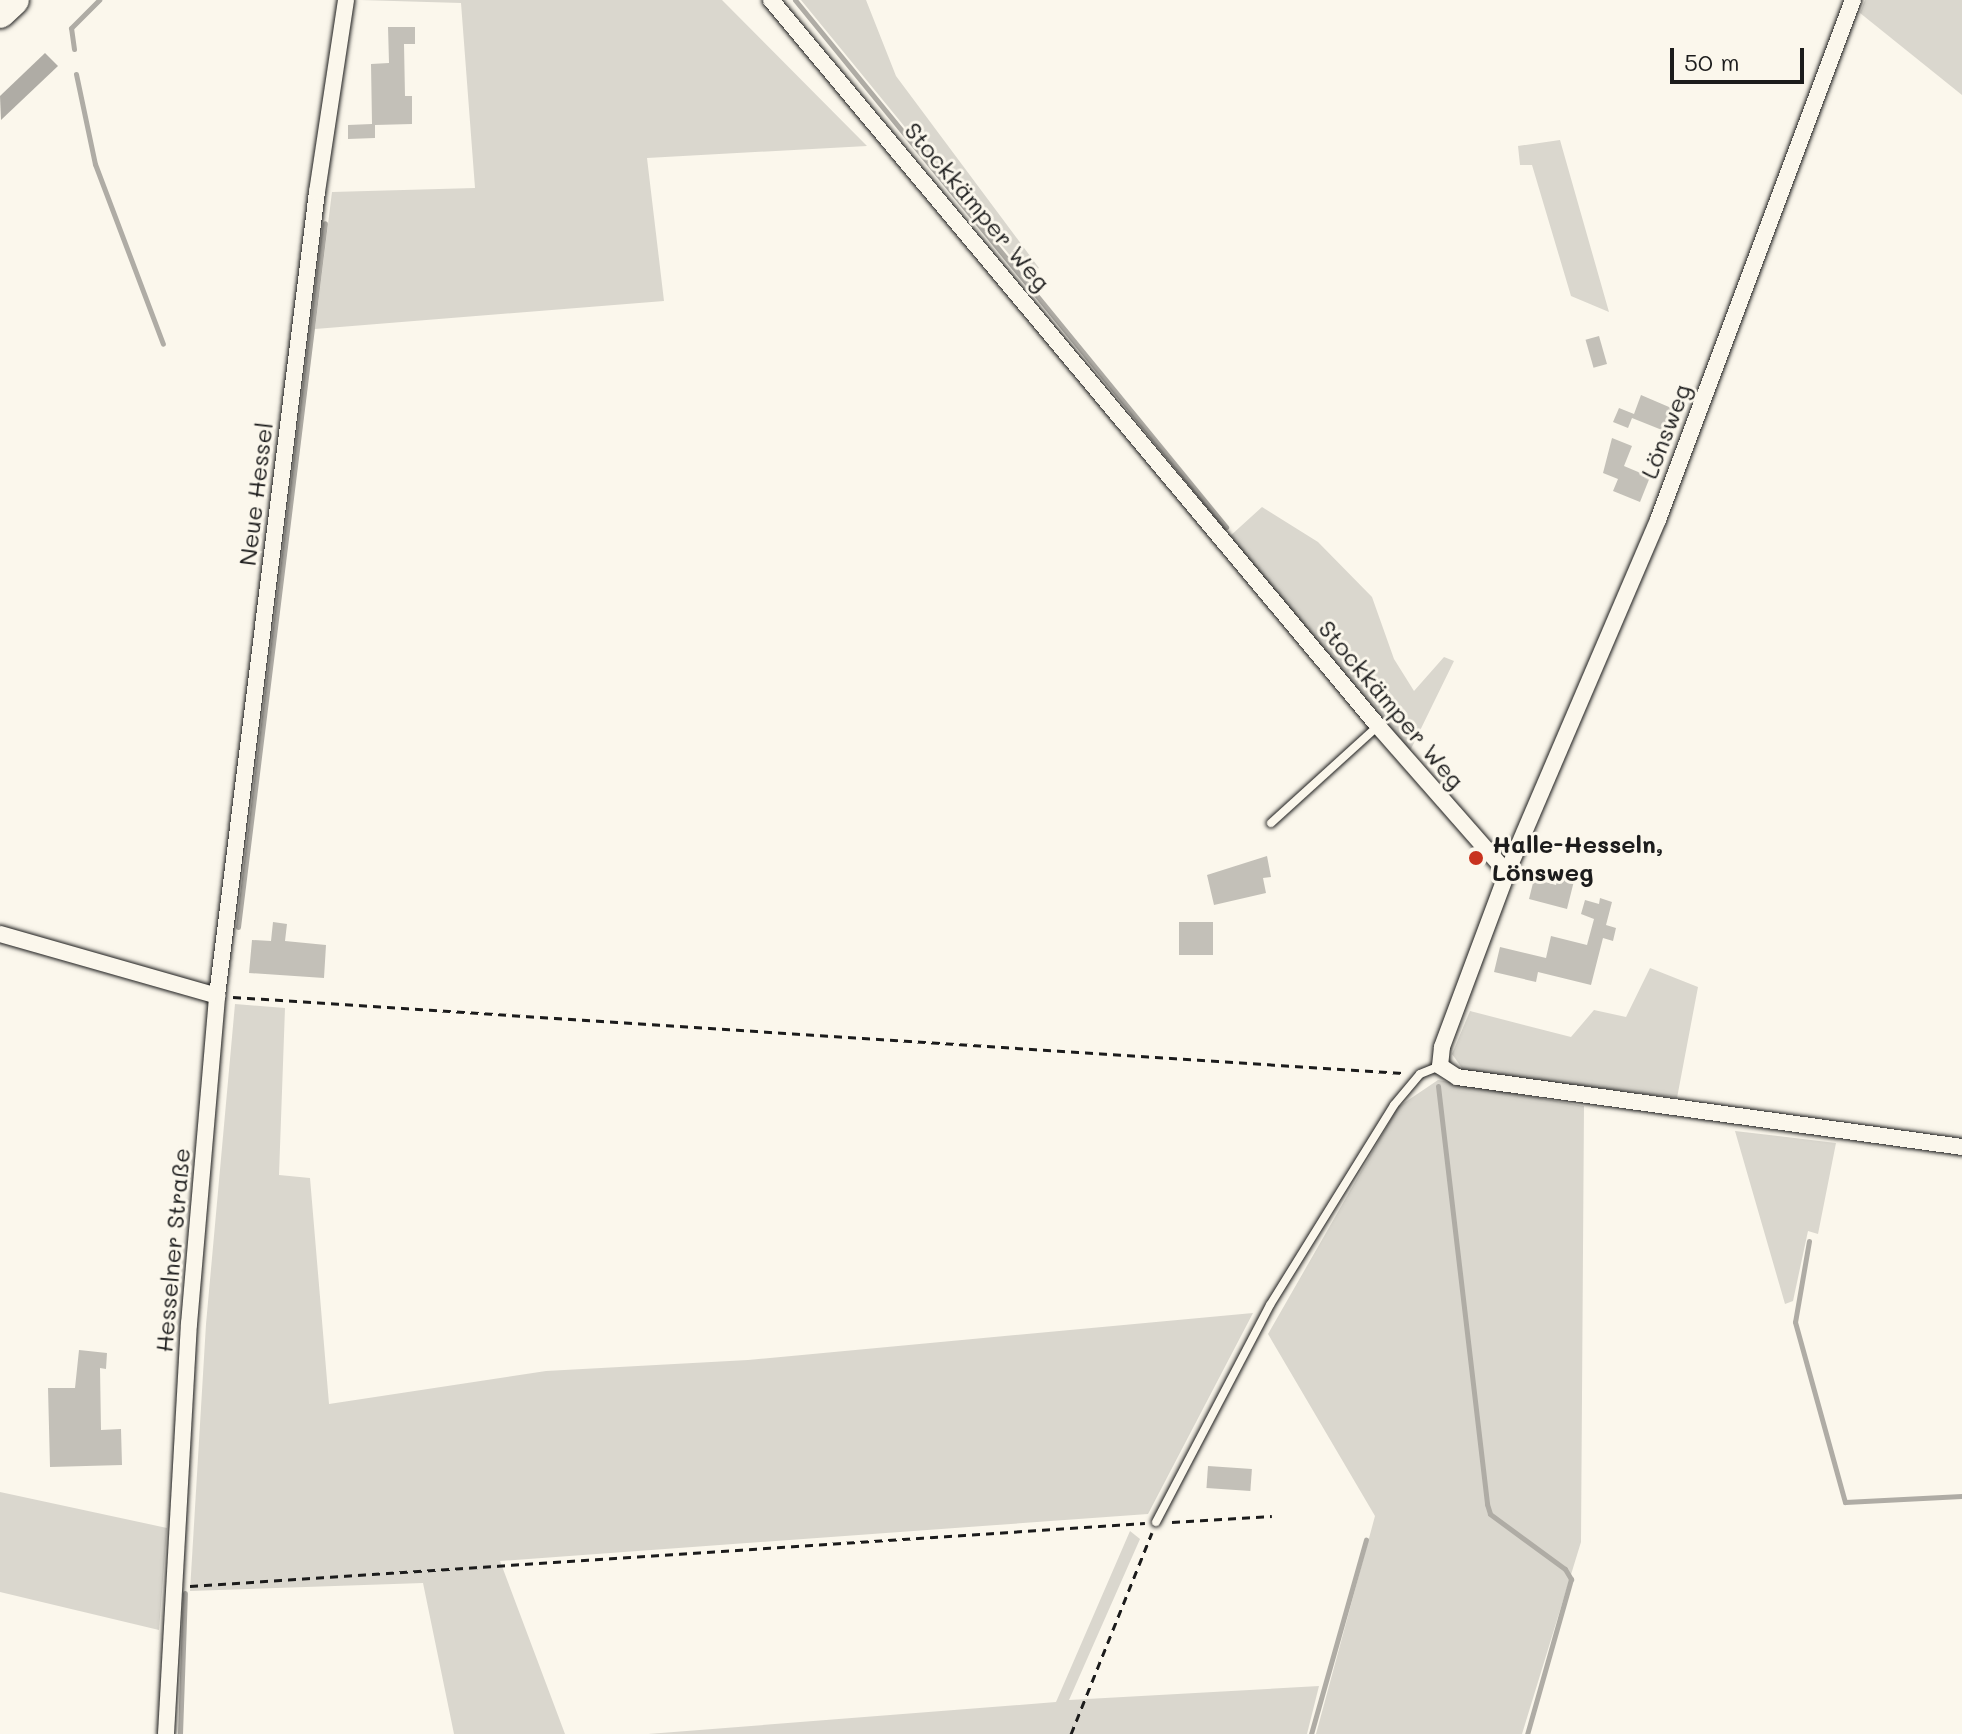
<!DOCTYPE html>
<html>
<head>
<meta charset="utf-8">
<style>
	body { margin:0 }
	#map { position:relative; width:1962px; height:1734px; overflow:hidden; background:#fbf7ec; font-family:Mali,sans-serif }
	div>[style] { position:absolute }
	.green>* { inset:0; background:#dad7ce }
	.water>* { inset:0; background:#afaca5 }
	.stream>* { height:5px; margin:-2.5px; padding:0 2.5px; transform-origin:2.5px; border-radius:2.5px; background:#afaca5 }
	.building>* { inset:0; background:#c3c0b8; transform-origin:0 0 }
	.path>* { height:3px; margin-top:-1.5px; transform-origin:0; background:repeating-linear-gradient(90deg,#1c1c1c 0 8px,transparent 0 14px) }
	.roads { filter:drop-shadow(0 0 2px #1c1c1c) drop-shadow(0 0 2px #1c1c1c) }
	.service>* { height:8px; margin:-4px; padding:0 4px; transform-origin:4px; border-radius:4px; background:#fbf7ec }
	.minor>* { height:16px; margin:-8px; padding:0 8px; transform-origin:8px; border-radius:8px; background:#fbf7ec }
	.motorway>* { height:30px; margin:-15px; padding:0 15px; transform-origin:15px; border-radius:15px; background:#fbf7ec }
	.dots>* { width:22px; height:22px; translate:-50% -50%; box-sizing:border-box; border:4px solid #fbf7ec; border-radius:50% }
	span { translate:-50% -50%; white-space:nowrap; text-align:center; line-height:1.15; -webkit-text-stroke:6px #fbf7ec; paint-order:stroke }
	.street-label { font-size:24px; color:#1c1c1c }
	.poi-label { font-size:24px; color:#1c1c1c; font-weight:700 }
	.left { translate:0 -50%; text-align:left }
	.scale { position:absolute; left:1670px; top:48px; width:134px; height:36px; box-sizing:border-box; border:4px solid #1c1c1c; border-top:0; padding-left:10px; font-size:24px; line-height:28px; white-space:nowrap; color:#1c1c1c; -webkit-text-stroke:6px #fbf7ec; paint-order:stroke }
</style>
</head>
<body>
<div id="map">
	<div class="green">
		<i style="clip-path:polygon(360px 0,722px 0,867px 146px,647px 158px,664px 301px,315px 329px,332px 192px,475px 188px,461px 3px)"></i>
		<i style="clip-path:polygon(801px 0,866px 0,896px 76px,1039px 268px,1026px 275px)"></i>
		<i style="clip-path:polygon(1865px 0,1962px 0,1962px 95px,1860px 13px)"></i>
		<i style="clip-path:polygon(1560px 140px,1609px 312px,1571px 296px,1532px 165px,1520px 165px,1518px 146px)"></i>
		<i style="clip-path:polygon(1262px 507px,1318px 542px,1372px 597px,1394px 659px,1414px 691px,1444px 657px,1454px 661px,1410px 751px,1229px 537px)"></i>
		<i style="clip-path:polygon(1650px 968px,1698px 987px,1677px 1098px,1464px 1071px,1452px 1054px,1470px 1011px,1571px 1037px,1594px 1010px,1626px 1017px)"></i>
		<i style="clip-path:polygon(235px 1004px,285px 1008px,279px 1175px,310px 1178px,329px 1404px,546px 1371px,748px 1360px,1253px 1313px,1148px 1514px,500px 1561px,565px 1734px,454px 1734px,423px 1583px,190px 1591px,206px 1324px)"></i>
		<i style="clip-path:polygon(1438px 1080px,1584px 1106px,1581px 1542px,1522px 1734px,1316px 1734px,1375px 1516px,1268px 1334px,1398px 1107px)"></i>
		<i style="clip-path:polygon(1735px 1131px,1836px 1143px,1818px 1234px,1808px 1231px,1793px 1301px,1785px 1304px)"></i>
		<i style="clip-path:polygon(0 1492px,167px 1528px,159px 1630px,0 1592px)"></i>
		<i style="clip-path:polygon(1130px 1531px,1140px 1539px,1069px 1700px,1319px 1686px,1307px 1734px,648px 1734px,1056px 1702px)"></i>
	</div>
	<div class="water">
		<i style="clip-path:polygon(45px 53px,58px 66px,1px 120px,0 96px)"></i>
	</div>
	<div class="stream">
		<i style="left:795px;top:0;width:681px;rotate:50.72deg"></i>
		<i style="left:74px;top:49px;width:21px;rotate:-98deg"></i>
		<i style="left:71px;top:28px;width:40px;rotate:-45deg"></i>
		<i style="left:76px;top:74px;width:92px;rotate:78.1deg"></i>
		<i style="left:95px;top:164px;width:192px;rotate:69.3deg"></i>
		<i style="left:238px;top:927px;width:709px;rotate:-82.96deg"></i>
		<i style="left:1438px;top:1086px;width:421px;rotate:83.3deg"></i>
		<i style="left:1487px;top:1504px;width:10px;rotate:73deg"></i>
		<i style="left:1490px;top:1514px;width:93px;rotate:36.3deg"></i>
		<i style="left:1565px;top:1569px;width:12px;rotate:59deg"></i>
		<i style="left:1571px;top:1579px;width:161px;rotate:105.8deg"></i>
		<i style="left:1809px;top:1241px;width:82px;rotate:99.8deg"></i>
		<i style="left:1795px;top:1322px;width:187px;rotate:74.5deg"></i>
		<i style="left:1845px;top:1502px;width:117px;rotate:-2.9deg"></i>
		<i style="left:180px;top:1734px;width:141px;rotate:-88deg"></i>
		<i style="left:1311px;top:1734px;width:202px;rotate:-74.2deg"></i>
	</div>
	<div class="building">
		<i style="clip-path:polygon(388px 27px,415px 27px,415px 44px,404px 44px,405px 96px,412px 96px,412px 124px,375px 125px,375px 138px,348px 139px,348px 125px,372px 124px,371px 64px,389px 63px)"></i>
		<i style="left:1599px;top:336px;width:29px;height:14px;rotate:74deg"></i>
		<i style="clip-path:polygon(1641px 395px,1676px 410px,1667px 432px,1632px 418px,1628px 428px,1613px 422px,1619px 408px,1634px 414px)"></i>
		<i style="clip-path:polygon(1612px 438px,1632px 446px,1624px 466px,1650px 477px,1640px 502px,1613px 491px,1618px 479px,1603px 473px)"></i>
		<i style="clip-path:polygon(1267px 856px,1271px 877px,1263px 878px,1266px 893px,1214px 905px,1207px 875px)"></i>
		<i style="clip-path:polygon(1560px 869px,1576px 873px,1567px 909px,1529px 899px,1534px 879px,1556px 885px)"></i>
		<i style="clip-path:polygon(1600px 898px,1612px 902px,1606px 925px,1616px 928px,1613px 941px,1603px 938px,1591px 985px,1538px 972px,1536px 982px,1494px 972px,1500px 947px,1546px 958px,1551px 936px,1587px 945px,1594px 919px,1581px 914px,1585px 900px,1599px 904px)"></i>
		<i style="clip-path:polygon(273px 922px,287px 924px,285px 941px,326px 945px,324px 978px,249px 973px,252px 940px,271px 941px)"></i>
		<i style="left:1179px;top:922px;width:34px;height:33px"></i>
		<i style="clip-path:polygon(79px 1350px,107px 1353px,106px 1369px,100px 1368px,101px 1430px,121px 1429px,122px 1465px,50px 1467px,48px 1388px,75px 1388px)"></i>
		<i style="left:1208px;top:1466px;width:44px;height:22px;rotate:4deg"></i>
	</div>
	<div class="path">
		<i style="left:233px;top:997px;width:1172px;rotate:3.72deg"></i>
		<i style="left:1172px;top:1522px;width:100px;rotate:-3.4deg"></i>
		<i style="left:190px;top:1586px;width:957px;rotate:-3.77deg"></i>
		<i style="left:1071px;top:1734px;width:217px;rotate:-68.1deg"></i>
	</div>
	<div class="roads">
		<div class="service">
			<i style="left:1271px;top:823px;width:144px;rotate:-42.2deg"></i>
			<i style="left:1156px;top:1522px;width:245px;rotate:-62.3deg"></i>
			<i style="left:1270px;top:1305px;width:235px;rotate:-58.2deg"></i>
			<i style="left:1394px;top:1105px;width:40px;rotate:-50deg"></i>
			<i style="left:1420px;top:1074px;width:22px;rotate:-22deg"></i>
		</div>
		<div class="minor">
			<i style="left:771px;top:0;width:946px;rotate:50.1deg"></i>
			<i style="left:1378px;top:726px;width:196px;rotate:48.7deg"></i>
			<i style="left:1853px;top:0;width:555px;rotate:110.56deg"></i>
			<i style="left:1658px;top:520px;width:384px;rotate:113.2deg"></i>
			<i style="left:1507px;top:873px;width:186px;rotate:110.5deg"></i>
			<i style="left:1442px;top:1047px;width:19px;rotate:96deg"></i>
			<i style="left:1440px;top:1066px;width:20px;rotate:33deg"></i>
			<i style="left:1457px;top:1077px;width:510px;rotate:7.89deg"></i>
			<i style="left:0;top:934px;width:226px;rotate:15.9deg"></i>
			<i style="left:166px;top:1734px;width:411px;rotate:-86.8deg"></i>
			<i style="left:189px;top:1324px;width:329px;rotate:-85.1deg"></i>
			<i style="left:217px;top:996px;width:810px;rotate:-82.91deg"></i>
			<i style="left:317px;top:192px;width:194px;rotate:-81.4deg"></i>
		</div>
		<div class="motorway">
			<i style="left:0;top:13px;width:19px;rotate:-43deg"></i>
		</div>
	</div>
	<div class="dots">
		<i style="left:1476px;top:858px;background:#c8321e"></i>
	</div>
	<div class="street-label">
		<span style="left:978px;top:206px;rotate:50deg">Stockkämper Weg</span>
		<span style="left:1665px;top:431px;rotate:-69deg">Lönsweg</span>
		<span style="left:255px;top:494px;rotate:-83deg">Neue Hessel</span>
		<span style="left:1392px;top:704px;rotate:50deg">Stockkämper Weg</span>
		<span style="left:172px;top:1250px;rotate:-85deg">Hesselner Straße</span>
	</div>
	<div class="poi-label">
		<span class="left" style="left:1492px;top:858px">Halle-Hesseln,<br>Lönsweg</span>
	</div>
	<div class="scale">50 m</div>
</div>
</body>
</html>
